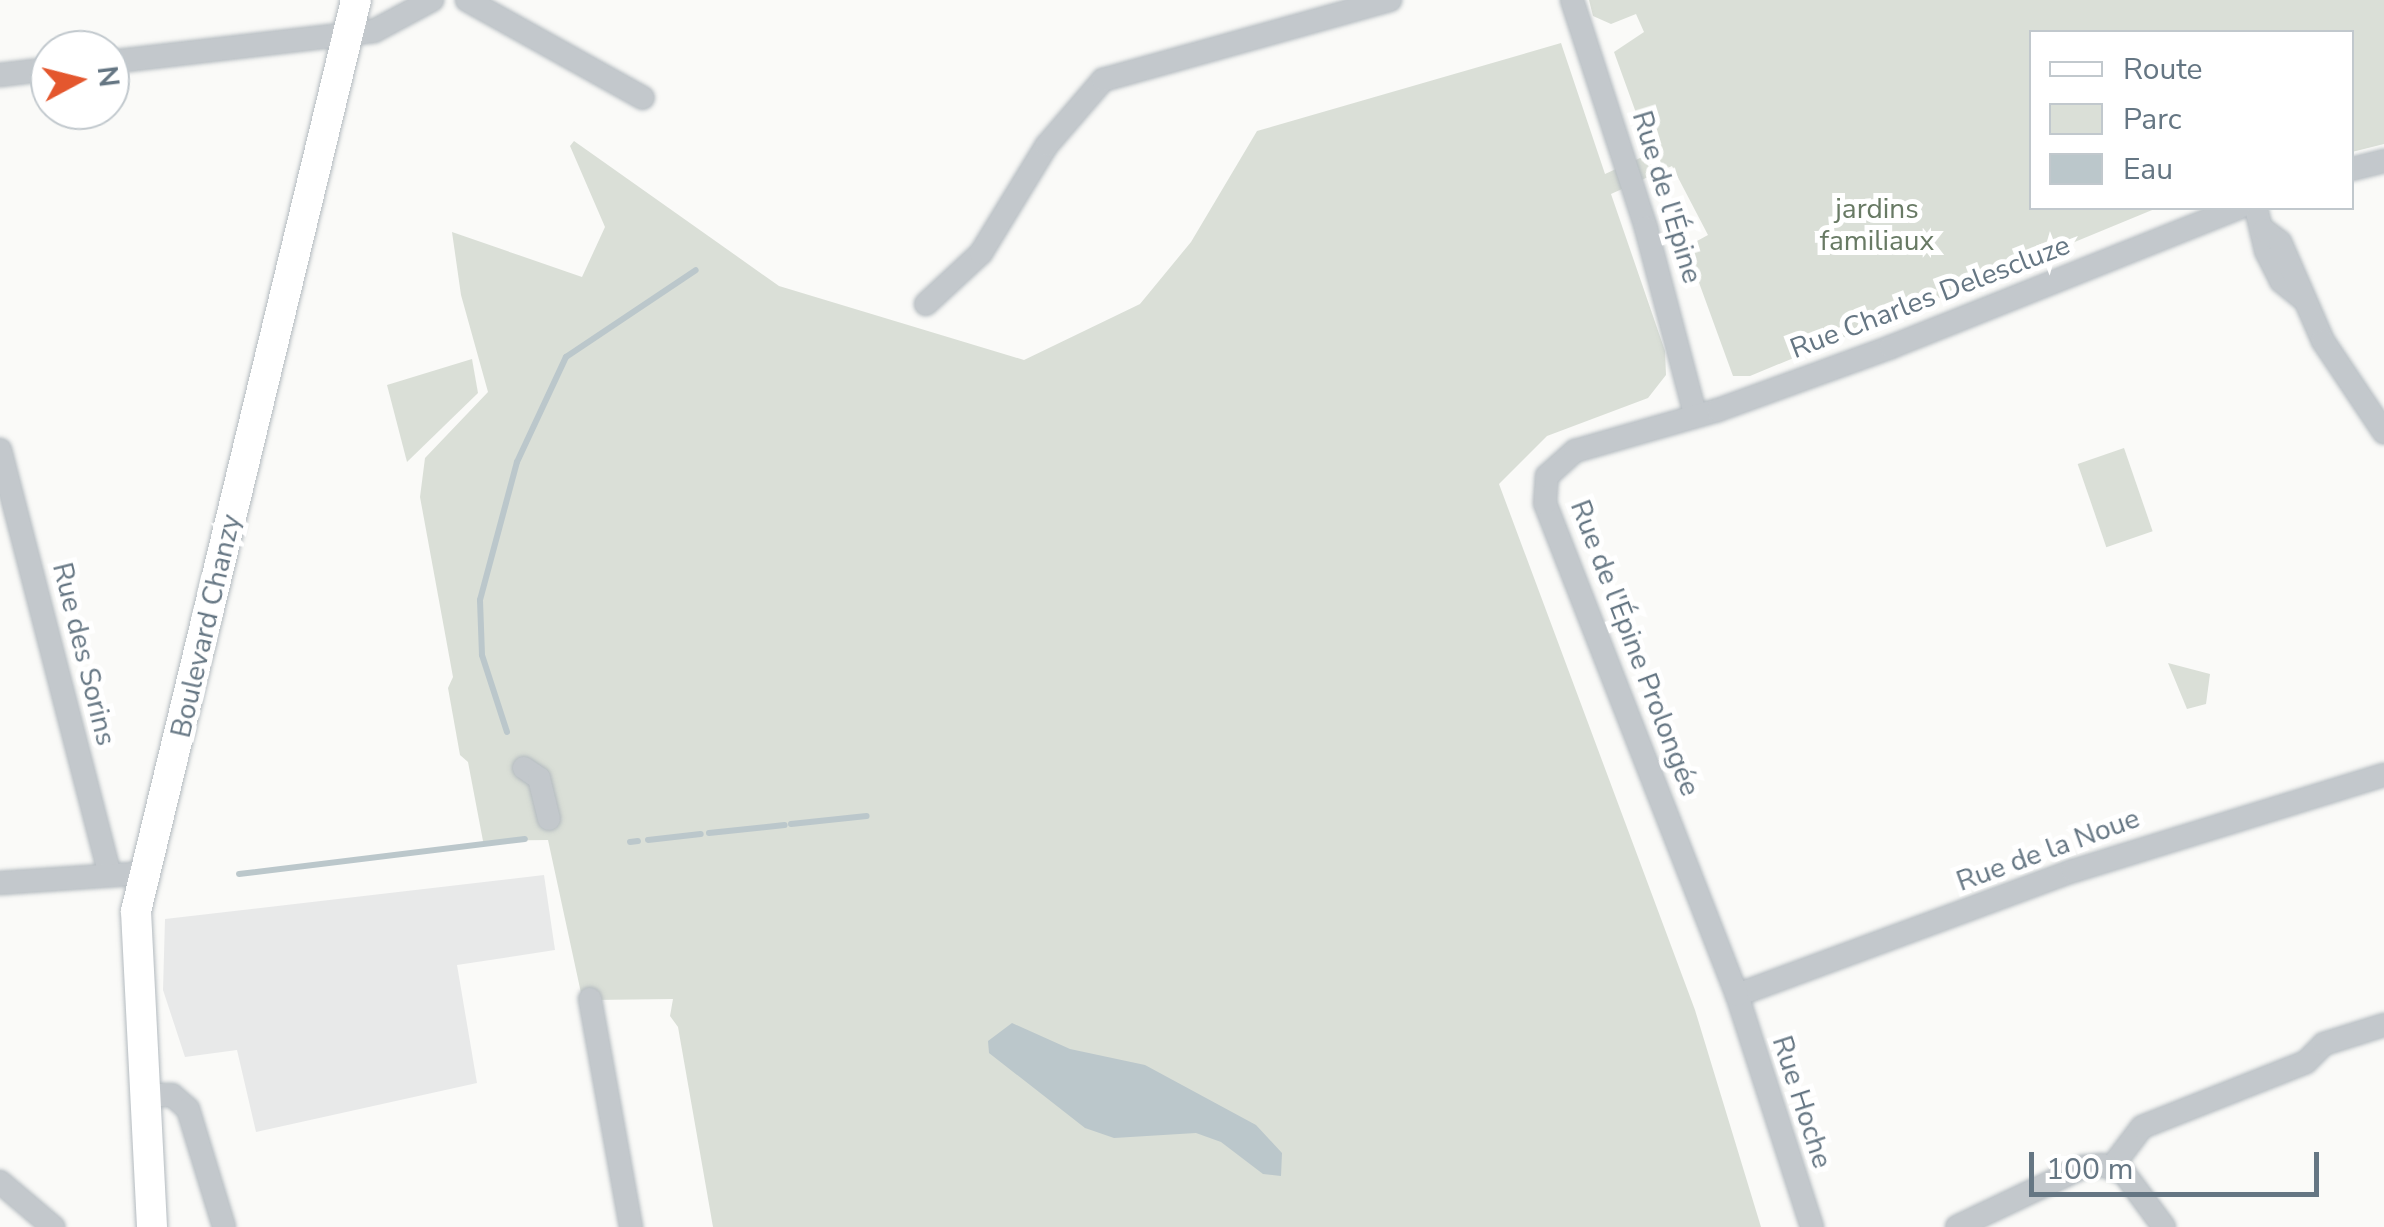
<!DOCTYPE html>
<html>
<head>
<meta charset="utf-8">
<style>
	body { margin:0 }
	#map { position:relative; width:2384px; height:1227px; overflow:hidden; background:#fafaf8; font-family:"Nunito Sans",sans-serif }
	div>[style] { position:absolute }
	.built>* { inset:0; background:#e8e9e9 }
	.green>* { inset:0; background:#dadfd7; transform-origin:0 0 }
	.water>* { inset:0; background:#bbc7cb }
	.stream>* { height:6px; margin:-3px; padding:0 3px; transform-origin:3px; border-radius:3px; background:#bbc7cb }
	.roads { filter:drop-shadow(0 0 2px #b3babf) drop-shadow(0 0 2px #b3babf) }
	.minor>* { height:22px; margin:-11px; padding:0 11px; transform-origin:11px; border-radius:11px; background:#c3c8cc }
	.secondary>* { height:30px; margin:-15px; padding:0 15px; transform-origin:15px; border-radius:15px; background:#fff }
	span { translate:-50% -50%; white-space:nowrap; text-align:center; line-height:1.15; -webkit-text-stroke:10px #fff; paint-order:stroke }
	.street-label { font-size:28px; color:#657683 }
	.park-label { font-size:28px; color:#687a64 }
	.legend { position:absolute; left:2029px; top:30px; width:325px; height:180px; box-sizing:border-box; background:#fff; border:2px solid #c1c8cd; margin:0; padding:12px 18px; list-style:none; font-size:30px; color:#657683 }
	.legend li { display:flex; align-items:center; gap:20px; height:50px }
	.legend b { width:50px; border:2px solid #c1c8cd }
	.north { position:absolute; left:30px; top:30px; width:100px; height:100px; box-sizing:border-box; background:#fff; border:2px solid #c1c8cd; border-radius:50%; rotate:83deg; font-size:28px; font-weight:700; line-height:40px; text-align:center; color:#657683 }
	.north::after { content:''; display:block; margin:auto; width:35px; height:45px; background:#e4572e; clip-path:polygon(50% 0,100% 100%,50% 72%,0 100%) }
	.scale { position:absolute; left:2029px; top:1152px; width:290px; height:45px; box-sizing:border-box; border:5px solid #657683; border-top:0; padding-left:12px; font-size:30px; line-height:35px; white-space:nowrap; color:#657683; -webkit-text-stroke:8px #fff; paint-order:stroke }
</style>
</head>
<body>
<div id="map">
	<div class="built">
		<i style="clip-path:polygon(544px 875px,555px 950px,457px 965px,477px 1083px,256px 1132px,237px 1050px,185px 1057px,163px 990px,165px 919px)"></i>
	</div>
	<div class="green">
		<i style="clip-path:polygon(1589px 0,2384px 0,2384px 144px,2352px 152px,2352px 32px,2032px 32px,2032px 208px,2157px 208px,1750px 376px,1733px 376px,1686px 247px,1708px 235px,1672px 166px,1611px 194px,1665px 351px,1666px 375px,1648px 398px,1547px 436px,1499px 484px,1695px 1010px,1761px 1227px,713px 1227px,678px 1027px,670px 1016px,673px 999px,592px 1000px,581px 993px,548px 840px,483px 841px,468px 762px,460px 755px,448px 688px,453px 677px,420px 497px,425px 458px,488px 392px,461px 295px,452px 232px,582px 277px,605px 227px,570px 146px,574px 141px,779px 286px,1024px 360px,1140px 304px,1191px 242px,1257px 131px,1561px 43px,1605px 174px,1662px 148px,1659px 142px,1648px 146px,1614px 52px,1644px 32px,1636px 14px,1611px 24px,1593px 16px)"></i>
		<i style="clip-path:polygon(472px 359px,478px 393px,407px 462px,387px 385px)"></i>
		<i style="left:2124px;top:448px;width:88px;height:49px;rotate:71deg"></i>
		<i style="clip-path:polygon(2168px 663px,2210px 674px,2206px 704px,2187px 709px)"></i>
	</div>
	<div class="water">
		<i style="clip-path:polygon(1012px 1023px,1070px 1049px,1145px 1065px,1256px 1125px,1282px 1153px,1281px 1176px,1263px 1174px,1221px 1142px,1196px 1133px,1114px 1138px,1085px 1128px,989px 1053px,988px 1041px)"></i>
	</div>
	<div class="stream">
		<i style="left:507px;top:732px;width:81px;rotate:-108deg"></i>
		<i style="left:482px;top:655px;width:55px;rotate:-92.1deg"></i>
		<i style="left:480px;top:600px;width:143px;rotate:-75deg"></i>
		<i style="left:517px;top:462px;width:116px;rotate:-65deg"></i>
		<i style="left:566px;top:357px;width:156px;rotate:-33.8deg"></i>
		<i style="left:791px;top:824px;width:76px;rotate:-6deg"></i>
		<i style="left:709px;top:833px;width:76px;rotate:-6deg"></i>
		<i style="left:648px;top:840px;width:53px;rotate:-6.5deg"></i>
		<i style="left:630px;top:842px;width:8px;rotate:-7deg"></i>
		<i style="left:239px;top:874px;width:288px;rotate:-7deg"></i>
	</div>
	<div class="roads">
		<div class="minor">
			<i style="left:467px;top:0;width:201px;rotate:29.1deg"></i>
			<i style="left:1572px;top:0;width:240px;rotate:72deg"></i>
			<i style="left:1646px;top:228px;width:192px;rotate:75.2deg"></i>
			<i style="left:110px;top:62px;width:266px;rotate:-6.7deg"></i>
			<i style="left:374px;top:31px;width:66px;rotate:-28.1deg"></i>
			<i style="left:0;top:75px;width:50px;rotate:-6.8deg"></i>
			<i style="left:2352px;top:169px;width:33px;rotate:-14deg"></i>
			<i style="left:2256px;top:208px;width:44px;rotate:76.9deg"></i>
			<i style="left:2266px;top:251px;width:34px;rotate:63deg"></i>
			<i style="left:2281px;top:281px;width:27px;rotate:39deg"></i>
			<i style="left:2264px;top:230px;width:20px;rotate:37deg"></i>
			<i style="left:2280px;top:242px;width:108px;rotate:66.5deg"></i>
			<i style="left:2323px;top:341px;width:110px;rotate:56.2deg"></i>
			<i style="left:926px;top:304px;width:75px;rotate:-42.8deg"></i>
			<i style="left:981px;top:253px;width:127px;rotate:-58.6deg"></i>
			<i style="left:1047px;top:145px;width:86px;rotate:-49.3deg"></i>
			<i style="left:1103px;top:80px;width:298px;rotate:-15.6deg"></i>
			<i style="left:0;top:450px;width:436px;rotate:75.5deg"></i>
			<i style="left:524px;top:768px;width:18px;rotate:34deg"></i>
			<i style="left:539px;top:778px;width:42px;rotate:76.3deg"></i>
			<i style="left:0;top:883px;width:146px;rotate:-3.9deg"></i>
			<i style="left:1737px;top:995px;width:358px;rotate:-20.3deg"></i>
			<i style="left:2073px;top:871px;width:325px;rotate:-17.2deg"></i>
			<i style="left:590px;top:999px;width:232px;rotate:79.8deg"></i>
			<i style="left:143px;top:1095px;width:29px"></i>
			<i style="left:172px;top:1095px;width:21px;rotate:41deg"></i>
			<i style="left:188px;top:1109px;width:123px;rotate:73deg"></i>
			<i style="left:2111px;top:1168px;width:51px;rotate:-52.9deg"></i>
			<i style="left:2142px;top:1127px;width:176px;rotate:-21.6deg"></i>
			<i style="left:2306px;top:1062px;width:25px;rotate:-45deg"></i>
			<i style="left:2324px;top:1044px;width:63px;rotate:-17.6deg"></i>
			<i style="left:0;top:1182px;width:70px;rotate:40.3deg"></i>
			<i style="left:1812px;top:1227px;width:244px;rotate:-107.9deg"></i>
			<i style="left:1737px;top:995px;width:528px;rotate:-111.32deg"></i>
			<i style="left:1545px;top:503px;width:27px;rotate:-86deg"></i>
			<i style="left:1547px;top:476px;width:38px;rotate:-42deg"></i>
			<i style="left:1575px;top:451px;width:149px;rotate:-16deg"></i>
			<i style="left:1718px;top:410px;width:184px;rotate:-20deg"></i>
			<i style="left:1891px;top:347px;width:375px;rotate:-21.8deg"></i>
			<i style="left:1957px;top:1227px;width:140px;rotate:-25.5deg"></i>
			<i style="left:2083px;top:1167px;width:19px;rotate:-6deg"></i>
			<i style="left:2102px;top:1165px;width:23px;rotate:20deg"></i>
			<i style="left:2124px;top:1173px;width:67px;rotate:53.5deg"></i>
		</div>
		<div class="secondary">
			<i style="left:152px;top:1227px;width:316px;rotate:-92.9deg"></i>
			<i style="left:136px;top:911px;width:937px;rotate:-76.42deg"></i>
		</div>
	</div>
	<div class="street-label">
		<span style="left:1667px;top:197px;rotate:73deg">Rue de l'Épine</span>
		<span style="left:1930px;top:297px;rotate:-21deg">Rue Charles Delescluze</span>
		<span style="left:206px;top:626px;rotate:-77deg">Boulevard Chanzy</span>
		<span style="left:1635px;top:648px;rotate:69deg">Rue de l'Épine Prolongée</span>
		<span style="left:84px;top:654px;rotate:76deg">Rue des Sorins</span>
		<span style="left:2048px;top:850px;rotate:-20deg">Rue de la Noue</span>
		<span style="left:1802px;top:1102px;rotate:72deg">Rue Hoche</span>
	</div>
	<div class="park-label">
		<span style="left:1877px;top:225px">jardins<br>familiaux</span>
	</div>
	<ul class="legend">
	<li><b style="height:12px;background:#fff"></b>Route</li>
	<li><b style="height:28px;background:#dadfd7"></b>Parc</li>
	<li><b style="height:28px;background:#bbc7cb"></b>Eau</li>
	</ul>
	<div class="north">N</div>
	<div class="scale">100 m</div>
</div>
</body>
</html>
